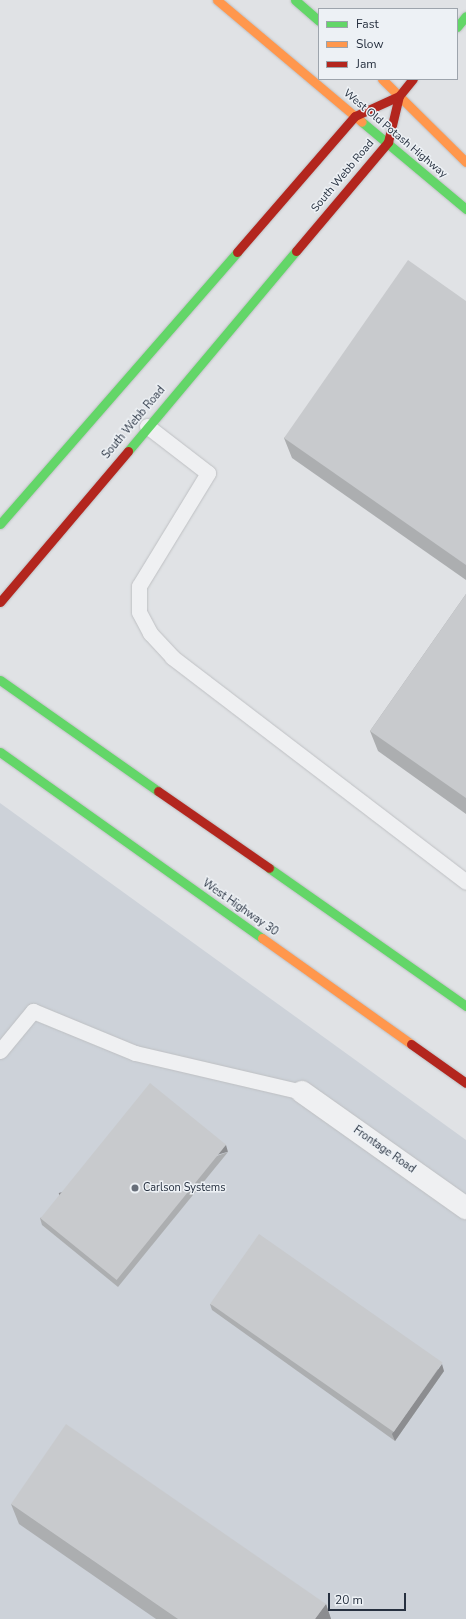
<!DOCTYPE html>
<html>
<head>
<meta charset="utf-8">
<style>
	body { margin:0 }
	#map { position:relative; width:466px; height:1619px; overflow:hidden; background:#e0e2e5; font-family:"Nunito Sans",sans-serif }
	div>[style] { position:absolute }
	.built>* { inset:0; background:#cdd2d9 }
	.roads { filter:drop-shadow(0 0 1px #bec0c3) drop-shadow(0 0 1px #bec0c3) }
	.lane>* { height:15px; margin:-7.5px; padding:0 7.5px; transform-origin:7.5px; border-radius:7.5px; background:#eff0f2 }
	.street>* { height:22px; margin:-11px; padding:0 11px; transform-origin:11px; border-radius:11px; background:#eff0f2 }
	.fast>* { height:9px; margin:-4.5px; padding:0 4.5px; transform-origin:4.5px; border-radius:4.5px; background:#63d668 }
	.slow>* { height:9px; margin:-4.5px; padding:0 4.5px; transform-origin:4.5px; border-radius:4.5px; background:#ff974d }
	.jam>* { height:9px; margin:-4.5px; padding:0 4.5px; transform-origin:4.5px; border-radius:4.5px; background:#b3261e }
	.wall>* { inset:0; background:#acaeb0 }
	.shaded-wall>* { inset:0; background:#8c8d90; transform-origin:0 0 }
	.building>* { inset:0; background:#c8cacd; transform-origin:0 0 }
	.dots>* { width:11px; height:11px; translate:-50% -50%; box-sizing:border-box; border:2px solid #edf1f5; border-radius:50% }
	span { translate:-50% -50%; white-space:nowrap; text-align:center; line-height:1.15; -webkit-text-stroke:3px #edf1f5; paint-order:stroke }
	.street-label { font-size:11px; color:#26303f }
	.poi-label { font-size:11px; color:#26303f }
	.left { translate:0 -50%; text-align:left }
	.legend { position:absolute; left:318px; top:8px; width:140px; height:72px; box-sizing:border-box; background:#edf1f5; border:1px solid #9da4ac; margin:0; padding:5px 7px; list-style:none; font-size:12px; color:#26303f }
	.legend li { display:flex; align-items:center; gap:8px; height:20px }
	.legend b { width:20px; border:1px solid #9da4ac }
	.scale { position:absolute; left:328px; top:1593px; width:78px; height:18px; box-sizing:border-box; border:2px solid #26303f; border-top:0; padding-left:5px; font-size:12px; line-height:14px; white-space:nowrap; color:#26303f; -webkit-text-stroke:3px #edf1f5; paint-order:stroke }
</style>
</head>
<body>
<div id="map">
	<div class="built">
		<i style="clip-path:polygon(0 803px,466px 1140px,466px 1619px,0 1619px)"></i>
	</div>
	<div class="roads">
		<div class="lane">
			<i style="left:147px;top:426px;width:77px;rotate:37.6deg"></i>
			<i style="left:208px;top:473px;width:132px;rotate:121.4deg"></i>
			<i style="left:139px;top:586px;width:26px;rotate:90deg"></i>
			<i style="left:139px;top:612px;width:24px;rotate:62deg"></i>
			<i style="left:150px;top:633px;width:33px;rotate:47deg"></i>
			<i style="left:172px;top:657px;width:370px;rotate:37.4deg"></i>
			<i style="left:0;top:1051px;width:52px;rotate:-50.5deg"></i>
			<i style="left:33px;top:1011px;width:110px;rotate:22.4deg"></i>
			<i style="left:135px;top:1053px;width:171px;rotate:13.1deg"></i>
		</div>
		<div class="street">
			<i style="left:302px;top:1092px;width:201px;rotate:35.3deg"></i>
		</div>
		<div class="fast">
			<i style="left:295px;top:0;width:32px;rotate:41deg"></i>
			<i style="left:457px;top:27px;width:14px;rotate:-51deg"></i>
			<i style="left:362px;top:122px;width:136px;rotate:39.9deg"></i>
			<i style="left:128px;top:451px;width:261px;rotate:-50deg"></i>
			<i style="left:0;top:524px;width:361px;rotate:-48.9deg"></i>
			<i style="left:0;top:680px;width:193px;rotate:35.1deg"></i>
			<i style="left:0;top:752px;width:321px;rotate:35.4deg"></i>
			<i style="left:269px;top:868px;width:241px;rotate:35deg"></i>
		</div>
		<div class="slow">
			<i style="left:217px;top:0;width:189px;rotate:40.1deg"></i>
			<i style="left:382px;top:79px;width:118px;rotate:44.7deg"></i>
			<i style="left:262px;top:938px;width:183px;rotate:35.4deg"></i>
		</div>
		<div class="jam">
			<i style="left:296px;top:251px;width:143px;rotate:-49.8deg"></i>
			<i style="left:388px;top:142px;width:47px;rotate:-76.6deg"></i>
			<i style="left:237px;top:252px;width:180px;rotate:-49.1deg"></i>
			<i style="left:355px;top:116px;width:48px;rotate:-24.4deg"></i>
			<i style="left:399px;top:96px;width:22px;rotate:-51deg"></i>
			<i style="left:0;top:602px;width:198px;rotate:-49.7deg"></i>
			<i style="left:158px;top:791px;width:135px;rotate:34.7deg"></i>
			<i style="left:411px;top:1044px;width:67px;rotate:35.3deg"></i>
		</div>
	</div>
	<div class="wall">
		<i style="clip-path:polygon(466px 301px,466px 580px,292px 458px,284px 438px)"></i>
		<i style="clip-path:polygon(466px 594px,466px 814px,378px 751px,370px 731px)"></i>
		<i style="clip-path:polygon(228px 1152px,118px 1287px,42px 1225px,40px 1218px)"></i>
		<i style="clip-path:polygon(210px 1304px,444px 1371px,395px 1441px,212px 1310px)"></i>
		<i style="clip-path:polygon(11px 1504px,326px 1604px,331px 1619px,156px 1619px,19px 1524px)"></i>
	</div>
	<div class="shaded-wall">
		<i style="left:226px;top:1145px;width:7px;height:174px;rotate:74deg"></i>
		<i style="clip-path:polygon(442px 1364px,444px 1371px,395px 1441px,392px 1434px)"></i>
		<i style="clip-path:polygon(326px 1604px,331px 1619px,315px 1619px)"></i>
	</div>
	<div class="building">
		<i style="clip-path:polygon(408px 260px,466px 301px,466px 565px,284px 438px)"></i>
		<i style="clip-path:polygon(466px 594px,466px 798px,370px 731px)"></i>
		<i style="left:150px;top:1083px;width:98px;height:174px;rotate:39deg"></i>
		<i style="left:259px;top:1234px;width:224px;height:85px;rotate:35deg"></i>
		<i style="clip-path:polygon(66px 1424px,326px 1604px,315px 1619px,178px 1619px,11px 1504px)"></i>
	</div>
	<div class="dots">
		<i style="left:135px;top:1188px;background:#676e79"></i>
	</div>
	<div class="street-label">
		<span style="left:395px;top:134px;rotate:40deg">West Old Potash Highway</span>
		<span style="left:343px;top:176px;rotate:-50deg">South Webb Road</span>
		<span style="left:134px;top:423px;rotate:-50deg">South Webb Road</span>
		<span style="left:240px;top:908px;rotate:35deg">West Highway 30</span>
		<span style="left:384px;top:1150px;rotate:35deg">Frontage Road</span>
	</div>
	<div class="poi-label">
		<span class="left" style="left:143px;top:1188px">Carlson Systems</span>
	</div>
	<ul class="legend">
	<li><b style="height:5px;background:#63d668"></b>Fast</li>
	<li><b style="height:5px;background:#ff974d"></b>Slow</li>
	<li><b style="height:5px;background:#b3261e"></b>Jam</li>
	</ul>
	<div class="scale">20 m</div>
</div>
</body>
</html>
